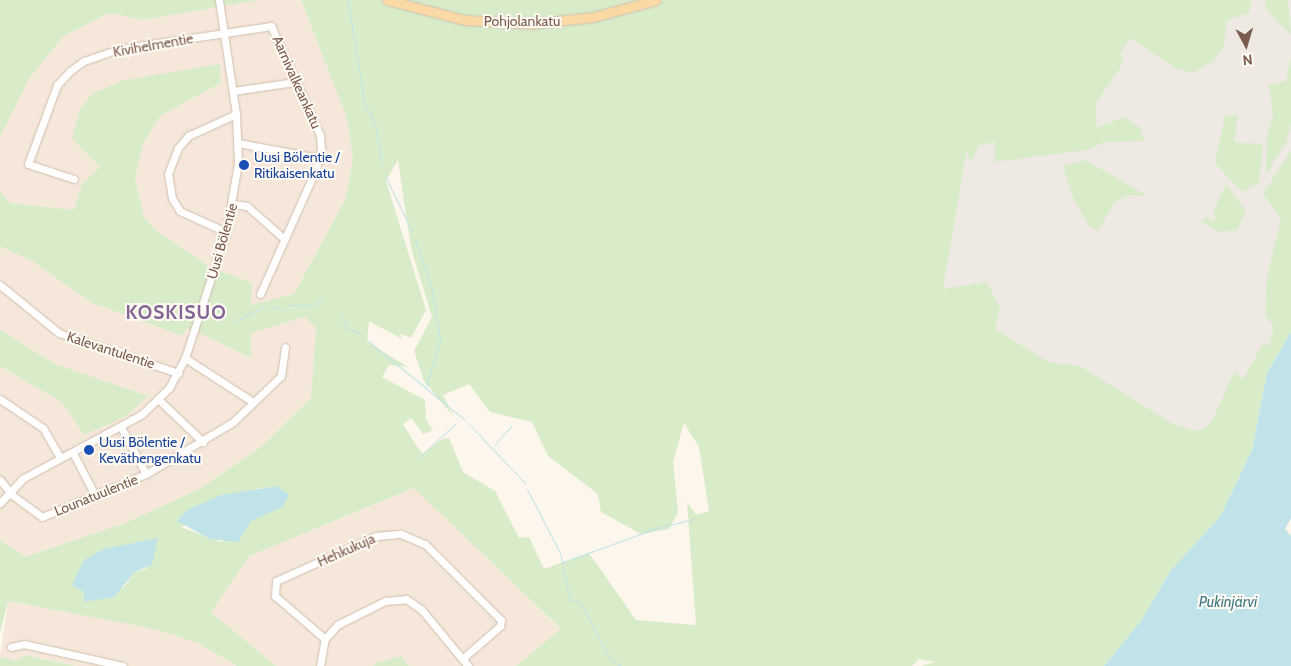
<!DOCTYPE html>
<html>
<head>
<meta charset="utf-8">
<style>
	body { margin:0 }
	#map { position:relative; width:1291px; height:666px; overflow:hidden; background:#fdf6ec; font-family:Cabin,sans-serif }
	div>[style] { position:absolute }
	.residential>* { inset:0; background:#f5e8da }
	.industrial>* { inset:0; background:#efe9e4 }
	.green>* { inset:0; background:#d8ecc9 }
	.water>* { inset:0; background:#bfe3e8 }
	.stream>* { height:1px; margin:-0.5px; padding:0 0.5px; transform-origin:0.5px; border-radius:0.5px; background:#bfe3e8 }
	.roads { filter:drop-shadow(0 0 1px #d1beb0) drop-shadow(0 0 1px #d1beb0) }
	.minor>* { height:7px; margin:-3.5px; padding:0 3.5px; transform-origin:3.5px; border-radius:3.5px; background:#fff }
	.major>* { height:9px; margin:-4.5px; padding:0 4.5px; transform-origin:4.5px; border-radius:4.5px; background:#fbd9a5 }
	.dots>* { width:14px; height:14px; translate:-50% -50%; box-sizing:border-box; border:2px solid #fffaf3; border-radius:50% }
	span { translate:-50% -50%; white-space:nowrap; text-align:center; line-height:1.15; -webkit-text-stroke:4px #fffaf3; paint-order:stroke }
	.street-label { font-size:14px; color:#7a5c4d }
	.transit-label { font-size:14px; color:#164399 }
	.left { translate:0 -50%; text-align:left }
	.water-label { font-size:15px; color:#437c86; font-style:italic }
	.district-label { font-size:19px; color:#846695; font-weight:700; letter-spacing:1px }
	.north { position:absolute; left:1221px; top:20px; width:50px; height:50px; -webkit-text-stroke:4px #fffaf3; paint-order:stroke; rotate:174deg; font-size:14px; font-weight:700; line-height:20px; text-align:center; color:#7a5c4d }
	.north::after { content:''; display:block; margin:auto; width:18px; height:22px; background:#7a5c4d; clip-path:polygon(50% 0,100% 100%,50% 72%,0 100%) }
</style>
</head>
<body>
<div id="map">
	<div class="residential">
		<i style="clip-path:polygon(259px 0,301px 0,347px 118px,353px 160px,345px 200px,294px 294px,251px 305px,217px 271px,159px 233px,144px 217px,135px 178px,144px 142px,160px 116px,221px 83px,220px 64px,100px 167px,82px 184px,74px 210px,10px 203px,0 191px,0 137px,30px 77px,64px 36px,109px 13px,143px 20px)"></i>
		<i style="clip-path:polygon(0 246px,32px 261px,92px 303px,183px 336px,186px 328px,197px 332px,250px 358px,251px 333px,305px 317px,316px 328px,311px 398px,261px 447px,199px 489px,128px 522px,25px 557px,0 540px,0 366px,63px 403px,84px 435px,148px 396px,55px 364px,0 330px)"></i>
		<i style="clip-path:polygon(415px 488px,561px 630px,516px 666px,409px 666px,401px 656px,374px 666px,276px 666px,211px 612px,249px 556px)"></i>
		<i style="clip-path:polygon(8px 601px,155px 629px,198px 643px,237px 666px,76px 666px,26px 655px,15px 661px,0 657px)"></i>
	</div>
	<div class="industrial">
		<i style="clip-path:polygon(994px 0,1291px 0,1291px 270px,1231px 476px,940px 303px)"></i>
	</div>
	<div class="green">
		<i style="clip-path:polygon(0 0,259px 0,143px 20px,109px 13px,64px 36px,30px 77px,0 137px)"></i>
		<i style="clip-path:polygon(evenodd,301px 0,1252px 0,1249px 13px,1227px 20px,1224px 47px,1212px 62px,1192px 73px,1176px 68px,1130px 38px,1120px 54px,1124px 62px,1096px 103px,1096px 128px,1123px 117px,1140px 127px,1144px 141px,1105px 142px,1088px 150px,995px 162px,995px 141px,979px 146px,970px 164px,967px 150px,943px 289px,987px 282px,1000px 308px,995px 329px,1049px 362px,1080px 366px,1170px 422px,1193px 431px,1204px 429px,1212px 421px,1234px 372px,1243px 379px,1263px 344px,1269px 345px,1274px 327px,1265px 315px,1267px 276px,1281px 219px,1263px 194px,1291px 150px,1291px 332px,1267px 373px,1252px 450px,1220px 517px,1171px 570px,1141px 621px,1104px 666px,921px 666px,935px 662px,919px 659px,912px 666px,516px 666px,561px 629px,414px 488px,249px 556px,211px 612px,276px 666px,237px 666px,198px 643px,155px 629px,8px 601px,0 633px,0 540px,25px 557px,128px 522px,199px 489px,261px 447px,311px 398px,316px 328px,305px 317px,251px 333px,251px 358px,197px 332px,186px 328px,183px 336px,92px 303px,32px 261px,0 246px,0 191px,10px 203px,74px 210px,82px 184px,100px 167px,72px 138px,80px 110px,92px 94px,121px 81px,220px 64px,221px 83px,160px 116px,144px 142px,135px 178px,144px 217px,159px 233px,212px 268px,252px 283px,251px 305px,294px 294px,345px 200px,353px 160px,347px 118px,301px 0,398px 160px,411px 248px,432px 317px,414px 351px,424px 381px,454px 417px,443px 395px,469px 384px,490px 412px,532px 422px,548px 456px,598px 494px,601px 512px,641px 534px,669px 529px,678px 512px,673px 462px,684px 423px,699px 447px,709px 511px,696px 515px,687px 502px,696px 625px,636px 620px,589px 553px,544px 569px,529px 537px,519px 538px,495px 491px,463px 472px,449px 438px,442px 439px,423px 454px,414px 442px,403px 424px,411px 418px,423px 434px,433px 430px,426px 420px,425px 400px,382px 377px,389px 365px,408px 367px,367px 342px,369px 321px,402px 339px,400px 333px,411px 338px,426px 310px,386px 181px,398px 160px,301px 0,263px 487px,251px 521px,221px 542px,183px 528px,187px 510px,263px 487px,301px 0,158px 539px,146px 569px,135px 572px,124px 587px,84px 602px,84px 592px,72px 585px,104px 549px,158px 539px)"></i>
		<i style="clip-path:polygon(1265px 0,1288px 0,1291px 35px,1266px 9px)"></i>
		<i style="clip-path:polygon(1291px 56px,1291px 124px,1286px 143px,1266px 174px,1267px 136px,1273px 116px,1269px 85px,1286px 81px)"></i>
		<i style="clip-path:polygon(1225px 115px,1238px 115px,1234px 142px,1263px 144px,1259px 183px,1242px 192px,1215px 163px)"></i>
		<i style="clip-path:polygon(1085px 160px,1148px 196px,1129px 195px,1115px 202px,1098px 231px,1088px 225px,1072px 195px,1063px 166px)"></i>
		<i style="clip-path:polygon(1226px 184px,1246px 211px,1237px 230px,1219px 232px,1202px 222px,1205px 217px,1215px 222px,1214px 210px)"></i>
		<i style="clip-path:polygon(0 330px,55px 364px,148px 396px,126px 416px,84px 435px,63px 403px,0 366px)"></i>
		<i style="clip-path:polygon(26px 655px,43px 659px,76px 666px,0 666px,0 657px,15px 661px)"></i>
		<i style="clip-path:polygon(401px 656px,409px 666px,374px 666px,376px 663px)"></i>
	</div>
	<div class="water">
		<i style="clip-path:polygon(1291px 332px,1291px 518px,1285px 529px,1291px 536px,1291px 666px,1104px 666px,1141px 621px,1171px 570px,1220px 517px,1252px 450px,1267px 373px)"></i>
		<i style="clip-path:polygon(277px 486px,289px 495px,282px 507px,251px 521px,238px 542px,210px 539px,177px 521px,187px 510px,221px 495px)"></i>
		<i style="clip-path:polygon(158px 538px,152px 565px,135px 572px,114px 597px,84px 602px,84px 592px,72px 585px,84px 560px,104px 549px)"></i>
	</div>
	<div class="stream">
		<i style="left:348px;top:0;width:103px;rotate:81.1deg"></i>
		<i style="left:364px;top:102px;width:28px;rotate:64deg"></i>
		<i style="left:376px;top:127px;width:38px;rotate:81deg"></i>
		<i style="left:386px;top:178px;width:59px;rotate:63.9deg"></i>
		<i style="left:415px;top:240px;width:49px;rotate:70.8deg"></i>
		<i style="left:431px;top:286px;width:55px;rotate:80.5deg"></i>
		<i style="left:440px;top:340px;width:49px;rotate:106.6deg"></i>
		<i style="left:289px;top:305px;width:24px;rotate:2deg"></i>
		<i style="left:313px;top:306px;width:13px;rotate:-45deg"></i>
		<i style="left:271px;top:307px;width:13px;rotate:13deg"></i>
		<i style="left:340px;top:315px;width:13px;rotate:63deg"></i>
		<i style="left:346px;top:327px;width:17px;rotate:25deg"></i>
		<i style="left:235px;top:321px;width:35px;rotate:-27deg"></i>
		<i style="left:367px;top:340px;width:127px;rotate:39.2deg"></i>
		<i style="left:468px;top:423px;width:83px;rotate:46.5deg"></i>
		<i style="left:495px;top:444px;width:25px;rotate:-48deg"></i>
		<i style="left:416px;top:460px;width:54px;rotate:-42.8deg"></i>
		<i style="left:527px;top:489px;width:72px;rotate:62.7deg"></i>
		<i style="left:560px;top:553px;width:48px;rotate:78deg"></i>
		<i style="left:570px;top:600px;width:10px;rotate:11deg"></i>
		<i style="left:580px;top:602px;width:64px;rotate:62.2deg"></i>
		<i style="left:610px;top:659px;width:13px;rotate:32deg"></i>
		<i style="left:563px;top:562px;width:100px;rotate:-19.9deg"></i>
		<i style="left:657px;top:528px;width:38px;rotate:-14deg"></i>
	</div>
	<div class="roads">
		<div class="minor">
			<i style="left:233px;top:91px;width:63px;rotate:-8.3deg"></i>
			<i style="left:238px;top:143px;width:82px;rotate:10.5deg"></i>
			<i style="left:74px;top:179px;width:48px;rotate:-161.9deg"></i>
			<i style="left:28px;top:164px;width:84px;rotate:-69.8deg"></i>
			<i style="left:57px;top:85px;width:19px;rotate:-47deg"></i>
			<i style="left:70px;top:71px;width:17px;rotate:-36deg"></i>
			<i style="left:84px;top:61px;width:36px;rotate:-19deg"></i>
			<i style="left:118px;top:49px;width:155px;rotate:-8.5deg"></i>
			<i style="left:271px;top:26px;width:120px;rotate:65.8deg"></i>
			<i style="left:320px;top:135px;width:13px;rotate:86deg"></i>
			<i style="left:321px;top:148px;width:22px;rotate:103deg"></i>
			<i style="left:316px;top:169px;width:137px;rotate:114.1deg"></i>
			<i style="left:233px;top:204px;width:14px;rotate:8deg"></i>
			<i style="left:247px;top:206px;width:47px;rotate:41.5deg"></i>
			<i style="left:226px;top:232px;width:51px;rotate:-155.5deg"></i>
			<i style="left:180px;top:211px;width:15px;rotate:-122deg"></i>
			<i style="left:172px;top:198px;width:24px;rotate:-99deg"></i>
			<i style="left:168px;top:174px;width:28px;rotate:-69deg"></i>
			<i style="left:178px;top:148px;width:16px;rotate:-50deg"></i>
			<i style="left:188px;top:136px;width:53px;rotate:-24.6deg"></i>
			<i style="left:0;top:285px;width:76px;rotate:39.1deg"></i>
			<i style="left:59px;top:333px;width:126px;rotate:18.6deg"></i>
			<i style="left:185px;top:358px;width:81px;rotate:32.9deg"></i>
			<i style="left:0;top:399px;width:52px;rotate:34deg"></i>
			<i style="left:43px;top:428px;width:34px;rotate:60deg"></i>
			<i style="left:159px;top:400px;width:61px;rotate:43.7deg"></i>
			<i style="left:121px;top:427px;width:53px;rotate:62deg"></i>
			<i style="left:73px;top:453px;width:47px;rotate:62.4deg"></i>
			<i style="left:0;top:480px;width:19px;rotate:51deg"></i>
			<i style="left:12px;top:495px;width:37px;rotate:36deg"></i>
			<i style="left:42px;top:517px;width:113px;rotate:-22.5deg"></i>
			<i style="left:146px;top:474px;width:101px;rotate:-30.9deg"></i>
			<i style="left:233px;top:422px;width:66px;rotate:-43.8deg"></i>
			<i style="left:281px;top:376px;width:29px;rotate:-82deg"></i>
			<i style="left:0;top:503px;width:33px;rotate:-47deg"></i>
			<i style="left:22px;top:479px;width:136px;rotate:-28.4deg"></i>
			<i style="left:142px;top:414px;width:37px;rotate:-44deg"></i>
			<i style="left:169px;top:388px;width:34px;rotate:-62deg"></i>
			<i style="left:185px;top:358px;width:133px;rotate:-72deg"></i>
			<i style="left:226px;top:232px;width:70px;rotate:-80.1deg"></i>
			<i style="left:238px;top:163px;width:49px;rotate:-92.3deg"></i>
			<i style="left:236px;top:114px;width:115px;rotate:-98.5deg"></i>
			<i style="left:325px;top:639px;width:66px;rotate:-139.3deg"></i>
			<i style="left:275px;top:596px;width:15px;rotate:-86deg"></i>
			<i style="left:276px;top:581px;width:110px;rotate:-24.2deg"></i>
			<i style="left:376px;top:536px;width:25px;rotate:-5deg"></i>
			<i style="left:401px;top:534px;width:26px;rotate:23deg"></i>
			<i style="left:425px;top:544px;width:107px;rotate:45deg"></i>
			<i style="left:501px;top:620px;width:6px;rotate:99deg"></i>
			<i style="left:500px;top:626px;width:50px;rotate:139deg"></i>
			<i style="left:11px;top:647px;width:13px;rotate:-13deg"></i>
			<i style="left:24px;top:644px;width:101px;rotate:12.5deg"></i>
			<i style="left:320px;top:666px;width:27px;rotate:-80deg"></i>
			<i style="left:325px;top:639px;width:18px;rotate:-49deg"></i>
			<i style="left:337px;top:625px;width:54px;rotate:-26.6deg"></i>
			<i style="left:385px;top:601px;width:21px;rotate:-5deg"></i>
			<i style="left:406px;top:599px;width:18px;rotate:34deg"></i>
			<i style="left:421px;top:609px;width:74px;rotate:50.5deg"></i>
		</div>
		<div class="major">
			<i style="left:387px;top:0;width:81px;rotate:14.4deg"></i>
			<i style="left:465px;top:20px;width:66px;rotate:3.5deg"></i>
			<i style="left:531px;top:24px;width:62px;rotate:-6.4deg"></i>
			<i style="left:593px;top:17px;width:65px;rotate:-15.1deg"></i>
		</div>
	</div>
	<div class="dots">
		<i style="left:244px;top:165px;background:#1a4fb4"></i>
		<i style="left:89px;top:450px;background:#1a4fb4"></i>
	</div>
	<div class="street-label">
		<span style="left:522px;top:21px">Pohjolankatu</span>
		<span style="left:153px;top:45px;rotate:-10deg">Kivihelmentie</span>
		<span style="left:297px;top:82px;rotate:66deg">Aarnivalkeankatu</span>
		<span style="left:222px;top:241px;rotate:-74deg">Uusi Bölentie</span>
		<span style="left:111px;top:350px;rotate:18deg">Kalevantulentie</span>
		<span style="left:96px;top:495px;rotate:-22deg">Lounatuulentie</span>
		<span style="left:346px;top:550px;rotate:-24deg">Hehkukuja</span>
	</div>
	<div class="transit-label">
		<span class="left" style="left:254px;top:165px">Uusi Bölentie /<br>Ritikaisenkatu</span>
		<span class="left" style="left:99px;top:450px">Uusi Bölentie /<br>Keväthengenkatu</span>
	</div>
	<div class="water-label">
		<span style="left:1228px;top:603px">Pukinjärvi</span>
	</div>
	<div class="district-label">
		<span style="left:176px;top:313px">KOSKISUO</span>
	</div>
	<div class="north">N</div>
</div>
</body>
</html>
